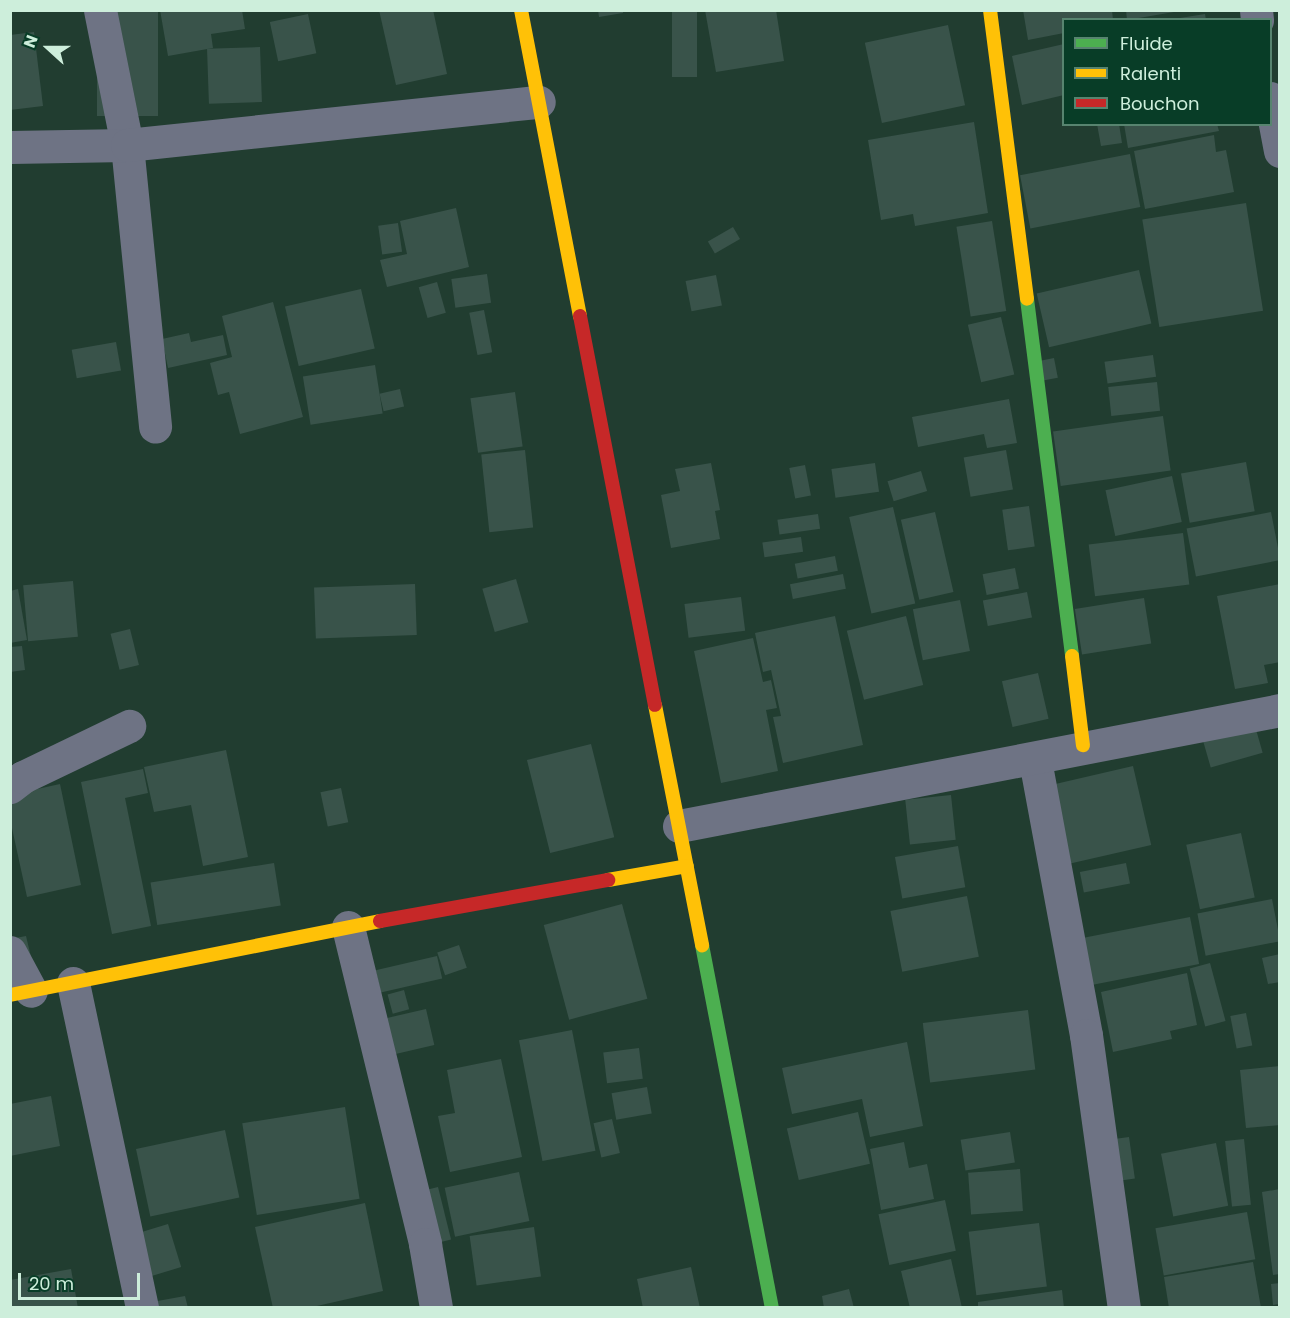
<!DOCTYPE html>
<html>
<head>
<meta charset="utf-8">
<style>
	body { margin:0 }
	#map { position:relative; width:1290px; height:1318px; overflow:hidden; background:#213d30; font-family:Poppins,sans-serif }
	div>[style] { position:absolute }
	.building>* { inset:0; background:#39534a; transform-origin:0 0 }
	.street>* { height:33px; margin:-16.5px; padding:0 16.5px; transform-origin:16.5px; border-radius:16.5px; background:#6e7384 }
	.fast>* { height:14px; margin:-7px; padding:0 7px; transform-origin:7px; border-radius:7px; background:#4caf50 }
	.slow>* { height:14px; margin:-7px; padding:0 7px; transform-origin:7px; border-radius:7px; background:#ffc107 }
	.jam>* { height:14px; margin:-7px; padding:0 7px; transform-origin:7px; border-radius:7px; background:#c62828 }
	span { translate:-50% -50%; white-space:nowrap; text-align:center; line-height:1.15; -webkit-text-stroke:5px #083d27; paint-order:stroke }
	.frame { position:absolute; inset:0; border:12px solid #cdeedb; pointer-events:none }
	.legend { position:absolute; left:1062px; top:18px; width:210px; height:108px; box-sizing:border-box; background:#083d27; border:2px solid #57846f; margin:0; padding:8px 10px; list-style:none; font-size:18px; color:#cdeedb }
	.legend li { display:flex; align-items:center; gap:12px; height:30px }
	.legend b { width:30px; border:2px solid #57846f }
	.north { position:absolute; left:18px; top:18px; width:60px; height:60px; -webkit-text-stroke:4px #083d27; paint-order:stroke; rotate:291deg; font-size:16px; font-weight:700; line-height:24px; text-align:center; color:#cdeedb }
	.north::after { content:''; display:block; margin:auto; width:21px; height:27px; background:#cdeedb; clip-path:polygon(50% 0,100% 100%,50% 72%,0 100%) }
	.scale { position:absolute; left:18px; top:1273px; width:122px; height:27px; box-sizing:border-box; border:3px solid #cdeedb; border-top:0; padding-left:8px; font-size:18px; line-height:21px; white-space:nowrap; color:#cdeedb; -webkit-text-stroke:4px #083d27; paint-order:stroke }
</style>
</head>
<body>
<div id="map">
	<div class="building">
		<i style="left:97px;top:10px;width:61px;height:106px"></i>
		<i style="clip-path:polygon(160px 10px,242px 10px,245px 29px,211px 34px,213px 48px,168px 56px)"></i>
		<i style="clip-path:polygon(379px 10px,433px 10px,447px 74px,396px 85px)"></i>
		<i style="clip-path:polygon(598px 10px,623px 10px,623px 13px,599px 17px)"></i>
		<i style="left:672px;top:10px;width:25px;height:67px"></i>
		<i style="clip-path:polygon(705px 10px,776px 10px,784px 61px,716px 72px)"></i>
		<i style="clip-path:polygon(1023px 10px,1112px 10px,1113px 20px,1064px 20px,1064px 33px,1028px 40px)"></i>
		<i style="clip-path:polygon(1126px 10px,1174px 10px,1174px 12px,1127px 20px)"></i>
		<i style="left:308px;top:14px;width:40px;height:39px;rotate:78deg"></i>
		<i style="clip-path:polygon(1205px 14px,1206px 20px,1180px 20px,1180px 18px)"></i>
		<i style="left:948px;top:25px;width:82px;height:85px;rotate:78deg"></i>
		<i style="clip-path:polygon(34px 32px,43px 106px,10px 110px,10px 35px)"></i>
		<i style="clip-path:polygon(1064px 44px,1064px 95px,1022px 105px,1012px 56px)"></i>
		<i style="left:260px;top:47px;width:55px;height:53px;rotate:88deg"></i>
		<i style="clip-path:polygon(974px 122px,988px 213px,915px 226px,913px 214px,881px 220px,868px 140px)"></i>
		<i style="clip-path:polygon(1097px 124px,1119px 124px,1122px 143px,1101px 146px)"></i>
		<i style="clip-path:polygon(1124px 124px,1217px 124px,1219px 131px,1128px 148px)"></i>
		<i style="clip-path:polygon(1214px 135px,1216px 152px,1226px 150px,1234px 192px,1145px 209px,1134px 151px)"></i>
		<i style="left:1130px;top:154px;width:54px;height:112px;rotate:79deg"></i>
		<i style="left:1246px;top:203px;width:109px;height:105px;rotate:81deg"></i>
		<i style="clip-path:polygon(456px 208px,469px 267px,387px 287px,380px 260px,407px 254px,400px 221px)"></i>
		<i style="left:992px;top:221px;width:91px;height:36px;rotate:81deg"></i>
		<i style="left:398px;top:223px;width:29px;height:20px;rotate:82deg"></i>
		<i style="left:733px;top:227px;width:14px;height:29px;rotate:60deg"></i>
		<i style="left:1139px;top:270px;width:55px;height:105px;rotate:77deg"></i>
		<i style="left:487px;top:274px;width:29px;height:36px;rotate:82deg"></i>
		<i style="left:716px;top:275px;width:31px;height:31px;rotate:79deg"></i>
		<i style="left:437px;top:282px;width:32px;height:19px;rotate:74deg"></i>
		<i style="left:361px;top:289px;width:61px;height:78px;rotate:77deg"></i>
		<i style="clip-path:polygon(273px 302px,303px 417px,240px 434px,229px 392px,218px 395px,210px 363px,232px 357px,222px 316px)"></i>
		<i style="left:484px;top:310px;width:43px;height:15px;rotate:79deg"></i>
		<i style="left:1001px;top:317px;width:59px;height:34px;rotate:77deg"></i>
		<i style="clip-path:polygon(189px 333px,191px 342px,223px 335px,227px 355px,168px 368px,162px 339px)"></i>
		<i style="left:116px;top:342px;width:29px;height:45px;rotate:80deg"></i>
		<i style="left:1153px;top:355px;width:22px;height:49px;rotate:82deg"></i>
		<i style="left:1054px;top:358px;width:20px;height:19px;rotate:79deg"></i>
		<i style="left:375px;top:365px;width:49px;height:73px;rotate:81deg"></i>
		<i style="left:1157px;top:382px;width:29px;height:49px;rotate:84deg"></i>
		<i style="left:400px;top:389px;width:18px;height:21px;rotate:77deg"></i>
		<i style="left:515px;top:392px;width:55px;height:45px;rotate:82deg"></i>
		<i style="clip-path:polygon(1009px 399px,1017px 443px,987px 448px,984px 434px,918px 447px,912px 417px)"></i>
		<i style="left:1163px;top:416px;width:55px;height:111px;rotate:82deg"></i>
		<i style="left:525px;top:450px;width:78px;height:44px;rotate:84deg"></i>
		<i style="left:1006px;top:450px;width:40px;height:43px;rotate:80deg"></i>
		<i style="left:1246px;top:462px;width:50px;height:66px;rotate:80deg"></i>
		<i style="clip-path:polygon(711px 463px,720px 510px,715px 511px,720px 539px,671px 548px,661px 495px,680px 491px,675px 469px)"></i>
		<i style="left:875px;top:463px;width:29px;height:44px;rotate:82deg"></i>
		<i style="left:805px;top:465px;width:31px;height:16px;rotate:79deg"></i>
		<i style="left:921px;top:471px;width:21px;height:35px;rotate:73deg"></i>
		<i style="left:1172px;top:476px;width:47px;height:68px;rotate:78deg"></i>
		<i style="left:1029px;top:506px;width:41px;height:27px;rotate:82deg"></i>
		<i style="left:893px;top:507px;width:99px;height:45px;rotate:77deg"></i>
		<i style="left:935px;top:512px;width:82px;height:35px;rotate:77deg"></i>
		<i style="left:1271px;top:512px;width:49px;height:86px;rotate:79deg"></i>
		<i style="left:818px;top:514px;width:15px;height:41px;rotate:82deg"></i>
		<i style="left:1183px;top:533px;width:52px;height:95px;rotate:83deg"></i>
		<i style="left:801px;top:537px;width:15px;height:39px;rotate:82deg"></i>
		<i style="left:835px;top:556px;width:15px;height:41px;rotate:79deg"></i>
		<i style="left:1015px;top:568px;width:21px;height:33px;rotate:79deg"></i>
		<i style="left:843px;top:574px;width:15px;height:54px;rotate:79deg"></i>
		<i style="left:516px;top:579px;width:45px;height:35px;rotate:74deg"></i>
		<i style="left:73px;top:581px;width:56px;height:50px;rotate:85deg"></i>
		<i style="left:415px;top:584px;width:51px;height:101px;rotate:88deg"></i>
		<i style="clip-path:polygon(1280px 584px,1280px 662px,1264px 665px,1268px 683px,1235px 689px,1217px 596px)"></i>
		<i style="clip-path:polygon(18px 589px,27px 640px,10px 643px,10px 591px)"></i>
		<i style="left:1027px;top:592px;width:26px;height:45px;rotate:79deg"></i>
		<i style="left:741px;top:597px;width:34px;height:57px;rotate:83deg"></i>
		<i style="left:1144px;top:598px;width:46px;height:70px;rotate:81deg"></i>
		<i style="left:960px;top:600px;width:52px;height:48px;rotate:79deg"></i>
		<i style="clip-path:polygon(835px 616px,863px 745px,783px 763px,773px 717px,781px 716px,771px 670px,763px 672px,755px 633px)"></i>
		<i style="left:906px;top:616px;width:71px;height:61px;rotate:76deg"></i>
		<i style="left:130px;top:629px;width:37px;height:20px;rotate:76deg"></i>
		<i style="clip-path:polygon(753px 638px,763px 682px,771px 680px,777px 708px,766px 710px,778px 771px,721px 783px,694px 651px)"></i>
		<i style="clip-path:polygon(22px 646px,25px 670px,10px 672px,10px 647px)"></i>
		<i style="left:1038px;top:673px;width:47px;height:37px;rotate:77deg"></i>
		<i style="left:1253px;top:719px;width:35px;height:54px;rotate:74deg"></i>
		<i style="left:591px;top:744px;width:96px;height:66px;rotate:76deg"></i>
		<i style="clip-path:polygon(226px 750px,248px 857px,203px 866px,191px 805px,154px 812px,144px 767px)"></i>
		<i style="left:1133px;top:766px;width:81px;height:83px;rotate:77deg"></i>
		<i style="clip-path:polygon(143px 769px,148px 793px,125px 798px,151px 926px,112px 934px,81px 782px)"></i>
		<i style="clip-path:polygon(60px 784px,81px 885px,27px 897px,10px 819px,10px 795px)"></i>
		<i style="left:341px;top:788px;width:35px;height:21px;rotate:78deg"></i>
		<i style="left:951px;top:795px;width:45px;height:46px;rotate:84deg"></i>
		<i style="left:1241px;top:833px;width:66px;height:56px;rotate:78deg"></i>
		<i style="left:958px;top:846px;width:42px;height:64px;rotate:80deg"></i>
		<i style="left:274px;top:863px;width:43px;height:125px;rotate:81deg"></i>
		<i style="left:1126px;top:863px;width:21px;height:47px;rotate:79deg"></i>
		<i style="left:967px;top:896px;width:62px;height:78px;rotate:79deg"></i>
		<i style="left:1272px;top:899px;width:43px;height:76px;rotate:79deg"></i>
		<i style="left:622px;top:904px;width:98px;height:81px;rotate:75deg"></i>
		<i style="left:1190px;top:917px;width:48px;height:120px;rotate:79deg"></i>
		<i style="clip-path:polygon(26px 936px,31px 957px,10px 962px,10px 939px)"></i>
		<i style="left:459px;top:945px;width:24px;height:23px;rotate:71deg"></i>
		<i style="clip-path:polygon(1280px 954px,1280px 982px,1268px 984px,1262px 958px)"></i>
		<i style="left:437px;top:956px;width:23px;height:63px;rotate:77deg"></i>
		<i style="left:1210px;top:963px;width:60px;height:21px;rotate:75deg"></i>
		<i style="clip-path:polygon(1187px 973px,1197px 1025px,1170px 1031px,1172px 1039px,1113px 1052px,1101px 992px)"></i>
		<i style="left:404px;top:990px;width:20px;height:17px;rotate:75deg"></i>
		<i style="left:426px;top:1009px;width:37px;height:43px;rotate:77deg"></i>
		<i style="left:1028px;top:1010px;width:60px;height:106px;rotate:83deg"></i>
		<i style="left:1246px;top:1013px;width:33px;height:16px;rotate:79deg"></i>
		<i style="left:572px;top:1030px;width:123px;height:54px;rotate:79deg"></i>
		<i style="clip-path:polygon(907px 1042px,923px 1126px,870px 1137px,862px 1099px,792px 1114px,782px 1068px)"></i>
		<i style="left:639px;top:1048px;width:31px;height:36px;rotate:83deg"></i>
		<i style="clip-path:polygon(501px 1059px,522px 1157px,450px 1172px,438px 1116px,455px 1113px,447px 1070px)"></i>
		<i style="clip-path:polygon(1280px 1066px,1280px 1125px,1246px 1128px,1240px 1070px)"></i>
		<i style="left:647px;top:1087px;width:27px;height:36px;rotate:80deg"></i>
		<i style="clip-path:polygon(51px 1096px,60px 1146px,10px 1156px,10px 1104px)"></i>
		<i style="left:345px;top:1107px;width:93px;height:104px;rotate:81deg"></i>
		<i style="left:858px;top:1112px;width:53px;height:73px;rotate:77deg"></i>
		<i style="left:612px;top:1119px;width:35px;height:19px;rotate:77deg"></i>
		<i style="left:225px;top:1130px;width:69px;height:91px;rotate:78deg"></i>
		<i style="left:1010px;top:1132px;width:31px;height:50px;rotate:81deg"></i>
		<i style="left:1129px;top:1137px;width:42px;height:35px;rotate:82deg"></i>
		<i style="left:1244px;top:1139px;width:66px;height:19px;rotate:84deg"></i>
		<i style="clip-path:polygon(904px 1142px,909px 1168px,927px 1164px,934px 1199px,881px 1210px,870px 1149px)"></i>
		<i style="left:1216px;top:1143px;width:64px;height:56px;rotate:79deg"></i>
		<i style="left:1020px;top:1169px;width:42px;height:52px;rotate:86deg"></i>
		<i style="left:519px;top:1172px;width:50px;height:76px;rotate:78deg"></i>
		<i style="left:438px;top:1187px;width:54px;height:24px;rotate:76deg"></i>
		<i style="clip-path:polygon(1280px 1189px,1280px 1274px,1273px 1275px,1262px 1192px)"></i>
		<i style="left:945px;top:1200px;width:52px;height:68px;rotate:78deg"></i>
		<i style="clip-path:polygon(365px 1203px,383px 1291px,308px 1308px,273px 1308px,255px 1227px)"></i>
		<i style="left:1247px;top:1212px;width:48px;height:93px;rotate:80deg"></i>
		<i style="left:1039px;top:1223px;width:64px;height:71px;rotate:83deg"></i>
		<i style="left:168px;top:1224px;width:45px;height:43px;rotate:73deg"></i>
		<i style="left:534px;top:1227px;width:50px;height:65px;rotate:82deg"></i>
		<i style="clip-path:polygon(951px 1259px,962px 1308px,910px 1308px,901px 1271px)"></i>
		<i style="clip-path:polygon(1253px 1262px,1261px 1308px,1169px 1308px,1164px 1277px)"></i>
		<i style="clip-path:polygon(691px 1267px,700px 1308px,643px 1308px,637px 1279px)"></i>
		<i style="clip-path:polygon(71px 1269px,78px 1308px,10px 1308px,10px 1280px)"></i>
		<i style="clip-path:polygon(1280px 1283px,1280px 1304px,1273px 1305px,1271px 1284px)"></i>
		<i style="clip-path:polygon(849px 1289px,854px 1308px,824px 1308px,822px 1296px)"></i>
		<i style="clip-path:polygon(1062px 1290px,1064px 1308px,978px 1308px,978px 1302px)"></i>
		<i style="clip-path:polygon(185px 1296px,188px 1308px,142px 1308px,141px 1304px)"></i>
	</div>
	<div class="street">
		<i style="left:100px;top:10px;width:138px;rotate:78.7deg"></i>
		<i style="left:127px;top:145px;width:283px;rotate:84.3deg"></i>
		<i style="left:1256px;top:10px;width:10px;rotate:84deg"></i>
		<i style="left:1270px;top:98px;width:54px;rotate:79.3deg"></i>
		<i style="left:10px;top:147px;width:117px;rotate:-1deg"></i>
		<i style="left:127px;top:145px;width:414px;rotate:-6deg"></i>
		<i style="left:1035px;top:760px;width:280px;rotate:79.5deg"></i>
		<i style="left:1086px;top:1035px;width:276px;rotate:82.1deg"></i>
		<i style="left:10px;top:787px;width:16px;rotate:-38deg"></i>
		<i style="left:23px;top:777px;width:118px;rotate:-25.7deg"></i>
		<i style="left:679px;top:826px;width:612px;rotate:-10.92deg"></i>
		<i style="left:348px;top:927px;width:326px;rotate:76.3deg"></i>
		<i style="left:425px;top:1244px;width:65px;rotate:80.2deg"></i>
		<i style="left:10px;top:952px;width:44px;rotate:61.7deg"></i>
		<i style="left:73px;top:983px;width:332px;rotate:78deg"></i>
	</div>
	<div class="fast">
		<i style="left:1027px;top:299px;width:360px;rotate:82.8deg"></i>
		<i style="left:702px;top:945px;width:370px;rotate:79.1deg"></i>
	</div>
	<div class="slow">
		<i style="left:521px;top:10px;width:312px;rotate:79.1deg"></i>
		<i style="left:990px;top:10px;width:291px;rotate:82.7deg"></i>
		<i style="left:1072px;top:656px;width:90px;rotate:83deg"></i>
		<i style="left:655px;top:705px;width:245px;rotate:78.9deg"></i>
		<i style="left:608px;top:880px;width:80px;rotate:-10deg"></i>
		<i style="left:10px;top:995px;width:377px;rotate:-11.3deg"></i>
	</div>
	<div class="jam">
		<i style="left:580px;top:316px;width:396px;rotate:79.1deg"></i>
		<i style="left:380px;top:921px;width:232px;rotate:-10.2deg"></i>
	</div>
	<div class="frame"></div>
	<ul class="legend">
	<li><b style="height:8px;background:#4caf50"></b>Fluide</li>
	<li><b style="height:8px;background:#ffc107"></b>Ralenti</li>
	<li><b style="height:8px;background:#c62828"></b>Bouchon</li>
	</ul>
	<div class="north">N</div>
	<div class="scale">20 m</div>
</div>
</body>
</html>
